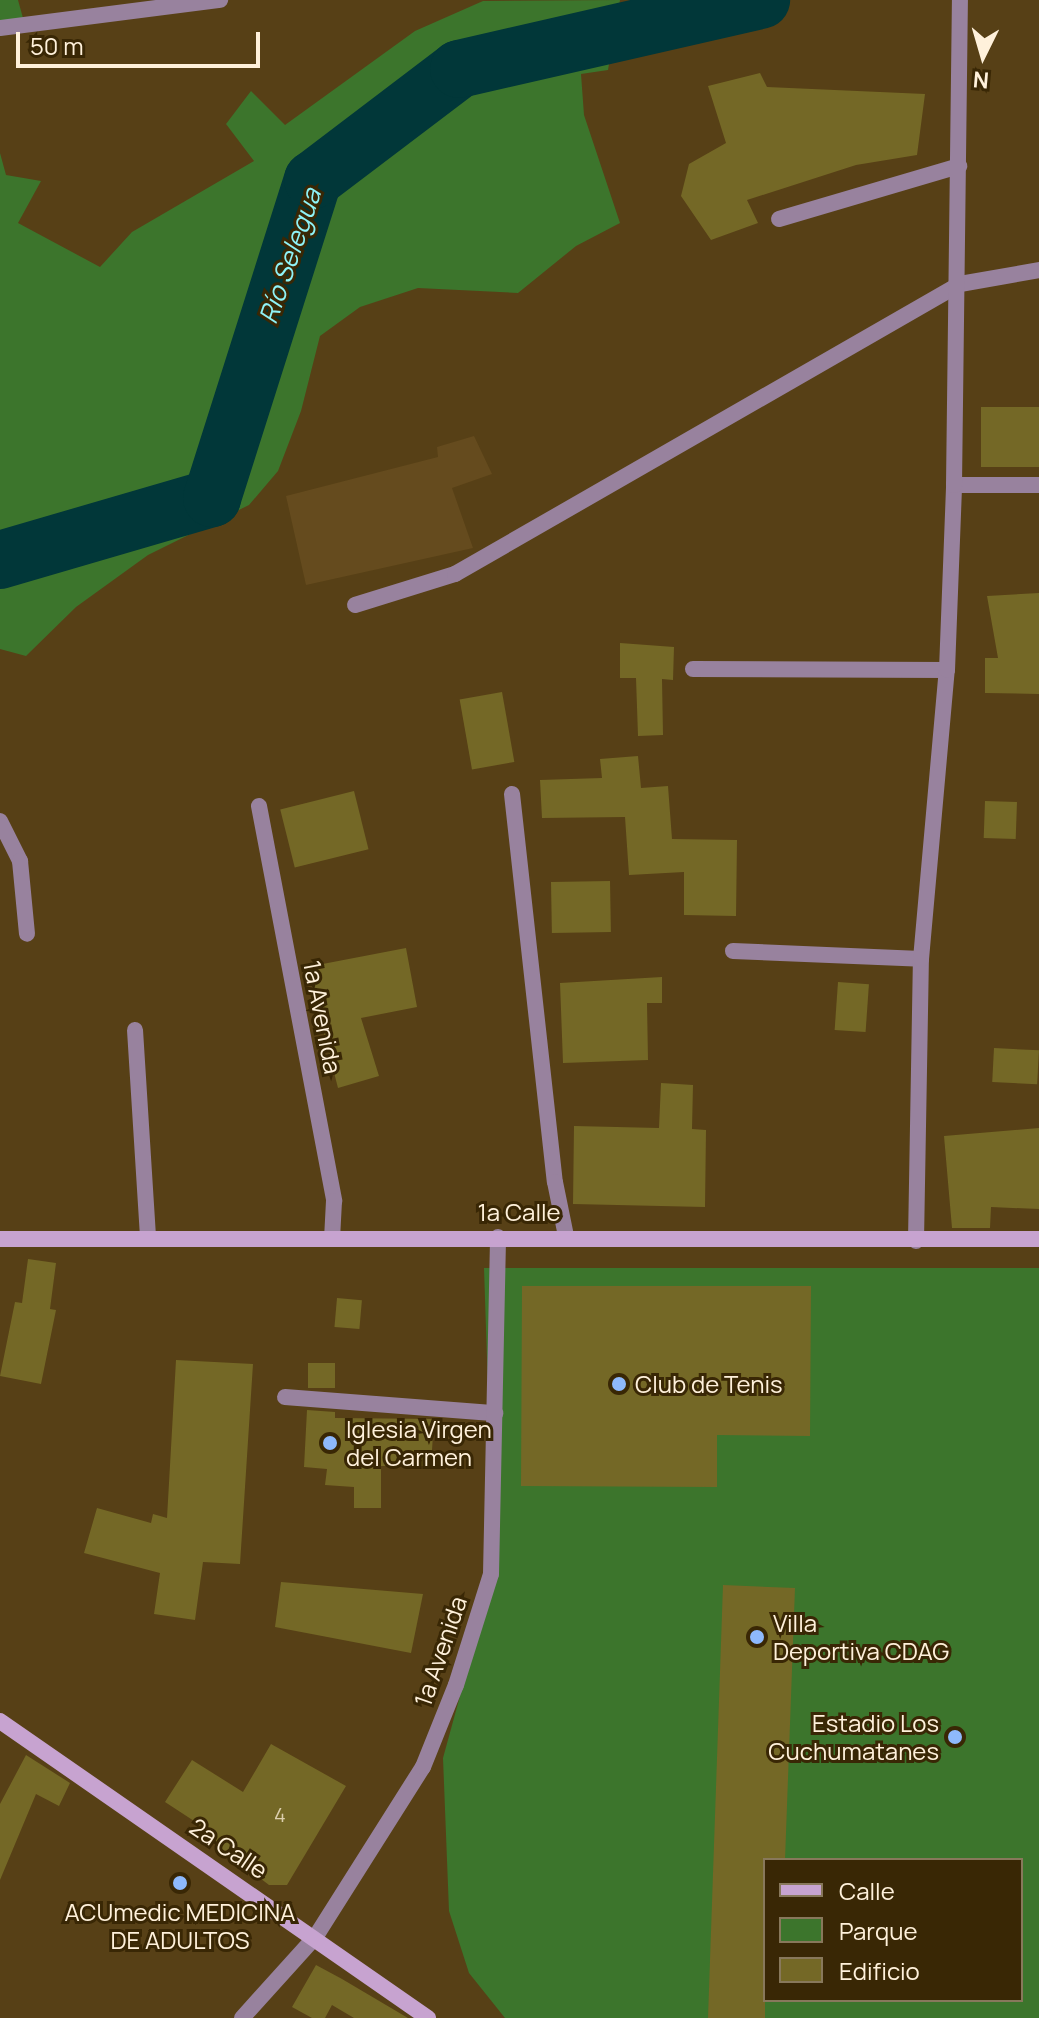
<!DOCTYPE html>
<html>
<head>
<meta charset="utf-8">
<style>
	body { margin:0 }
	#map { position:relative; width:1039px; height:2018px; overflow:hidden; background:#574016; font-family:Manrope,sans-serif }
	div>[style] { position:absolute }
	.built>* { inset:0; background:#654b1e }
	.green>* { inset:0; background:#3c752c }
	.river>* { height:58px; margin:-29px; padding:0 29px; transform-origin:29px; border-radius:29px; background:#013739 }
	.building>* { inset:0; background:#746826; transform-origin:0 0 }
	.minor>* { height:16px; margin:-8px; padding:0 8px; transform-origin:8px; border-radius:8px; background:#98829e }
	.tertiary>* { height:16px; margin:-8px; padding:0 8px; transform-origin:8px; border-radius:8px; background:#98829e }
	.secondary>* { height:16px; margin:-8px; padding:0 8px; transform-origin:8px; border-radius:8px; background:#c7a3d0 }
	.dots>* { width:22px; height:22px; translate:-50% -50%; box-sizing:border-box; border:4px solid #392705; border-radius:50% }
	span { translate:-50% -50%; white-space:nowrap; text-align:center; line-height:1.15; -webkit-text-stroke:6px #392705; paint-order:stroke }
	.number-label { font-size:20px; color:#dccfae }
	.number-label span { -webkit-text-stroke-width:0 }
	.street-label { font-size:24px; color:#fff1db }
	.poi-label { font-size:24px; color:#fff1db }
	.left { translate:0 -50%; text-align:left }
	.right { translate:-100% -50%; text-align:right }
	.water-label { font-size:26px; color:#8ef3f8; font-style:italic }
	.legend { position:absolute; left:763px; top:1858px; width:260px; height:144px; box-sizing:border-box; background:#392705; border:2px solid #88785b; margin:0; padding:10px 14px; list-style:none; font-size:24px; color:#fff1db }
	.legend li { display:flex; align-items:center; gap:16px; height:40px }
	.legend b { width:40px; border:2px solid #88785b }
	.north { position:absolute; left:943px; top:16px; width:80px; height:80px; -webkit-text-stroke:6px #392705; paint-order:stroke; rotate:185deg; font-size:22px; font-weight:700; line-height:32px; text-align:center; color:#fff1db }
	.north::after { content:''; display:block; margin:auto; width:28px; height:36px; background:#fff1db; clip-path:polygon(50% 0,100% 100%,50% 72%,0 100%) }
	.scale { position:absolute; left:16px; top:32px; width:244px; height:36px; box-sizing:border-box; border:4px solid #fff1db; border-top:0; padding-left:10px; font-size:24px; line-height:28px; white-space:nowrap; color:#fff1db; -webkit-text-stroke:6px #392705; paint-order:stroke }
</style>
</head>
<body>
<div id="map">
	<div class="built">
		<i style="clip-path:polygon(474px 436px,492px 474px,452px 488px,473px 548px,306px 585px,286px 496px,438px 457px,437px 447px)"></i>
	</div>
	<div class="green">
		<i style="clip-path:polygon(0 0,18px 0,26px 29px,0 36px)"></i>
		<i style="clip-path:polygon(620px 0,608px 70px,581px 74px,584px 115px,620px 223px,576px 246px,518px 293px,418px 288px,360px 307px,320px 336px,301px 411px,278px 471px,249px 505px,148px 555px,76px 607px,26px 656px,0 649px,0 153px,6px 175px,41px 181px,18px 223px,100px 267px,132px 232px,254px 161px,226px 124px,251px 91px,285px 125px,415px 31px,483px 1px)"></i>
		<i style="clip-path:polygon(evenodd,484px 1268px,1039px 1268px,1039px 2018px,505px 2018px,469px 1973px,449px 1911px,443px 1758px,494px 1572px,484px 1268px,765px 1860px,1021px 1860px,1021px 2000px,765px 2000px,765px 1860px)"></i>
	</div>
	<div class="river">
		<i style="left:0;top:560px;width:221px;rotate:-16.3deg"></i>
		<i style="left:212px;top:498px;width:334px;rotate:-72.4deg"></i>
		<i style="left:313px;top:180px;width:183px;rotate:-37.2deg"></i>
		<i style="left:459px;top:69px;width:310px;rotate:-12.9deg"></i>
	</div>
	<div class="building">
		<i style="clip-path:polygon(760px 73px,767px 87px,925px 94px,917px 155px,856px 165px,747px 200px,758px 223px,711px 240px,681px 196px,689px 164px,726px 143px,708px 86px)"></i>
		<i style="left:981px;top:407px;width:58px;height:60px"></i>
		<i style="clip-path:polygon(1039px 593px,1039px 694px,985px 693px,985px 658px,998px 658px,987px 596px)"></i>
		<i style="clip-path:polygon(620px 643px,674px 647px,673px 680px,662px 679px,663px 735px,638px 736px,636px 678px,620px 678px)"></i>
		<i style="left:502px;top:692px;width:71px;height:43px;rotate:80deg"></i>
		<i style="clip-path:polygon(638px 756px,641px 788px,668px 786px,672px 839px,737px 840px,736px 916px,684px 915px,684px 872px,629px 875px,625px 817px,542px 818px,540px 780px,602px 778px,600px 759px)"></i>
		<i style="left:354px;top:791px;width:60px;height:76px;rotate:76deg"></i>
		<i style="left:985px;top:801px;width:32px;height:37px;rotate:2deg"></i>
		<i style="left:610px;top:881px;width:51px;height:59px;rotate:89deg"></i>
		<i style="clip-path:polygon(406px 948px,417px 1007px,361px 1018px,379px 1076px,338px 1088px,307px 967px)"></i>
		<i style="clip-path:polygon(662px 977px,662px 1003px,647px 1003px,648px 1060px,563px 1063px,560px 983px)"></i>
		<i style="left:838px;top:982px;width:31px;height:48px;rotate:4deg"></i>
		<i style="left:994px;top:1048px;width:45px;height:34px;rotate:3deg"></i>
		<i style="clip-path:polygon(661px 1083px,693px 1085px,692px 1129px,706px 1130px,705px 1207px,573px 1204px,574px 1126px,659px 1128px)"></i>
		<i style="clip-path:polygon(1039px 1128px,1039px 1209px,991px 1207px,990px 1228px,952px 1228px,944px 1136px)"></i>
		<i style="clip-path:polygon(28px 1259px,56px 1263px,50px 1309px,56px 1310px,41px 1384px,0 1376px,15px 1302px,22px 1303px)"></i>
		<i style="clip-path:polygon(522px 1286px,811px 1286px,810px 1436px,717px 1435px,717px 1487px,521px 1486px)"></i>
		<i style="left:337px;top:1298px;width:25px;height:29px;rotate:5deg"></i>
		<i style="clip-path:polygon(176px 1360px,253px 1364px,240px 1564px,203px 1562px,195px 1620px,154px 1614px,160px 1573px,84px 1553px,97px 1508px,151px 1523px,153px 1514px,167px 1518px)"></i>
		<i style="left:308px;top:1363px;width:27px;height:25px"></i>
		<i style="clip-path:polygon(307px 1410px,335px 1412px,335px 1418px,434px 1419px,431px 1466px,381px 1466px,381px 1508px,354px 1508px,354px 1487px,325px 1485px,327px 1469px,304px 1467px)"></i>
		<i style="clip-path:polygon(281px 1582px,423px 1594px,411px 1653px,275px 1627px)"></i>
		<i style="clip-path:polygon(723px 1585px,795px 1588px,785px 1860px,765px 1860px,765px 2018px,708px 2018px)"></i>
		<i style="clip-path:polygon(271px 1744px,346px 1786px,287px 1885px,269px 1885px,213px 1842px,217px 1836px,165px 1802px,192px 1760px,243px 1792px)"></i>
		<i style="clip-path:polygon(26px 1755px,70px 1783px,59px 1806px,36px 1794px,0 1880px,0 1804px)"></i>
		<i style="clip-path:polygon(316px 1965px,342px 1979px,408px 2018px,354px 2018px,332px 2005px,325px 2018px,312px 2018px,292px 2007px)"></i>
	</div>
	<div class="minor">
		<i style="left:0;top:28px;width:222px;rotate:-7.3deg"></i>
		<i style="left:779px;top:219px;width:188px;rotate:-16.4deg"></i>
		<i style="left:954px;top:485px;width:85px"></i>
		<i style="left:355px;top:605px;width:105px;rotate:-17.2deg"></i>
		<i style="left:455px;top:574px;width:582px;rotate:-29.87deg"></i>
		<i style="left:960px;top:284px;width:80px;rotate:-10deg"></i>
		<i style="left:693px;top:669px;width:254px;rotate:0.2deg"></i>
		<i style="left:512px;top:794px;width:390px;rotate:83.7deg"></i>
		<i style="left:555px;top:1182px;width:55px;rotate:78.5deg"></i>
		<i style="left:259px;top:806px;width:402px;rotate:79.2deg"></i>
		<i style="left:334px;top:1201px;width:36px;rotate:93deg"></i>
		<i style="left:0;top:821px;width:45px;rotate:63.4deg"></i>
		<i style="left:20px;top:861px;width:73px;rotate:84.5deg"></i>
		<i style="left:733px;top:951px;width:188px;rotate:2.4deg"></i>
		<i style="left:135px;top:1030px;width:208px;rotate:86.4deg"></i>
		<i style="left:916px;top:1241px;width:282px;rotate:-89deg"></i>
		<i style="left:921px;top:959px;width:290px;rotate:-84.9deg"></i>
		<i style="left:947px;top:670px;width:185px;rotate:-87.8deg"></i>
		<i style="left:954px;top:485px;width:485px;rotate:-89.3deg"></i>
		<i style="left:285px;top:1397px;width:211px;rotate:4.4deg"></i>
	</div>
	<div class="tertiary">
		<i style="left:242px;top:2018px;width:110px;rotate:-47.9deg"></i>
		<i style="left:316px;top:1936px;width:200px;rotate:-57.7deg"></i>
		<i style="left:423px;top:1767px;width:88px;rotate:-68.1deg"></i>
		<i style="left:456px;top:1685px;width:116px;rotate:-72.5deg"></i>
		<i style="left:491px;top:1574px;width:337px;rotate:-88.8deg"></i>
	</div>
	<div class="secondary">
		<i style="left:0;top:1239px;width:1039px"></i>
		<i style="left:0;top:1721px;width:521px;rotate:34.76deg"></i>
	</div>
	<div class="dots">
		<i style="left:619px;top:1384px;background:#8eb9fc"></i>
		<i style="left:330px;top:1443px;background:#8eb9fc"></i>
		<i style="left:757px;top:1637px;background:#8eb9fc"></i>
		<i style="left:955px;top:1737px;background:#8eb9fc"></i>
		<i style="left:180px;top:1883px;background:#8eb9fc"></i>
	</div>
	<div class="number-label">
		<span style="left:280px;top:1814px">4</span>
	</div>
	<div class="street-label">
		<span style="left:323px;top:1017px;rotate:79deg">1a Avenida</span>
		<span style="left:519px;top:1212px">1a Calle</span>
		<span style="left:440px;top:1651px;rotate:-71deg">1a Avenida</span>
		<span style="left:229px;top:1848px;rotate:34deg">2a Calle</span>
	</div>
	<div class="poi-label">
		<span class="left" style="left:635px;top:1384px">Club de Tenis</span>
		<span class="left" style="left:346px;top:1443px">Iglesia Virgen<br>del Carmen</span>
		<span class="left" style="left:773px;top:1637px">Villa<br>Deportiva CDAG</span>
		<span class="right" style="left:939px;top:1737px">Estadio Los<br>Cuchumatanes</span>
		<span style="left:180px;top:1926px">ACUmedic MEDICINA<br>DE ADULTOS</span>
	</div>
	<div class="water-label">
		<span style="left:290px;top:256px;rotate:-71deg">Río Selegua</span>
	</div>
	<ul class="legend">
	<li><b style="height:10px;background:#c7a3d0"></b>Calle</li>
	<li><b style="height:22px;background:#3c752c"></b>Parque</li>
	<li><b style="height:22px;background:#746826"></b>Edificio</li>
	</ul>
	<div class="north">N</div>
	<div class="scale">50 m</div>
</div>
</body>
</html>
